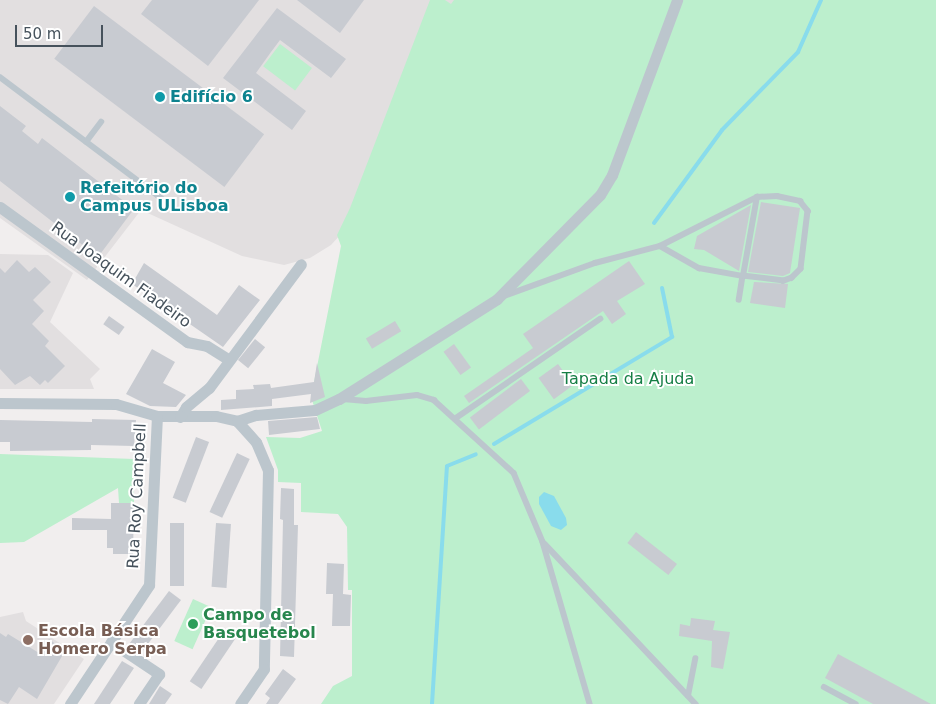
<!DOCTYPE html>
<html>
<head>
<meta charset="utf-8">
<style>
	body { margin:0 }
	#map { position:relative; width:936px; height:704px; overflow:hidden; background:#f1eeee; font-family:"DejaVu Sans",sans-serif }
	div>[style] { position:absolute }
	.education>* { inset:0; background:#e2dfe0 }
	.green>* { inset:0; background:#bcefcd; transform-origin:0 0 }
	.water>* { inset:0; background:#89dcec }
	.stream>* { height:4px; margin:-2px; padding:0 2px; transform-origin:2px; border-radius:2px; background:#89dcec }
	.building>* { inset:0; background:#c8cbd1; transform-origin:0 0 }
	.service>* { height:5.5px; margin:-2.75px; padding:0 2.75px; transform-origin:2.75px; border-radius:2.75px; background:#bcc6cd }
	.minor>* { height:11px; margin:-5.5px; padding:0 5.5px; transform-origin:5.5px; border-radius:5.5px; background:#bcc6cd }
	.dots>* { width:14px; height:14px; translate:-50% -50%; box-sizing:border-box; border:2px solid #fff; border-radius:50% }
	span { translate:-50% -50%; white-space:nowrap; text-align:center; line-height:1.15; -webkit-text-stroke:4px #fff; paint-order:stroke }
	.culture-label { font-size:16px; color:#0d838f; font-weight:700 }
	.left { translate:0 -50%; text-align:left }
	.street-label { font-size:16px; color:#46525c }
	.park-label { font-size:16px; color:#167e45 }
	.leisure-label { font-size:16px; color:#27864d; font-weight:700 }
	.education-label { font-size:16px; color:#785e54; font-weight:700 }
	.scale { position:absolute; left:15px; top:25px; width:88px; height:22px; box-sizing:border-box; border:2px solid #46525c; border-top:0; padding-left:6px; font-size:15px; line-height:18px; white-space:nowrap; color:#46525c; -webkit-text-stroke:4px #fff; paint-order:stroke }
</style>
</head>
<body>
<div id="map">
	<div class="education">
		<i style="clip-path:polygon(0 0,457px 0,342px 233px,331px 245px,310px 258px,284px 265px,242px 256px,141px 210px,87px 280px,0 218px)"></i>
		<i style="clip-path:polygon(0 254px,48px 255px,73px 273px,50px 322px,100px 369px,90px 379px,94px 389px,0 389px)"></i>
		<i style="clip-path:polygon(23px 612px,26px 621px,84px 659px,54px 704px,0 704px,0 617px)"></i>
	</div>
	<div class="green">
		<i style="clip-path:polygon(430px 0,445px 0,451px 4px,454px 0,936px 0,936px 704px,321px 704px,333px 686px,352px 676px,352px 590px,348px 590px,347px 527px,338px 514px,301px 512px,301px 483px,278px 482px,278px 470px,266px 437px,300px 438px,322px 431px,311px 397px,341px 246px,337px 235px,350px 208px)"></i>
		<i style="left:280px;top:44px;width:40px;height:28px;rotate:37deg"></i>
		<i style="clip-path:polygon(0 454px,134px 459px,134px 503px,119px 503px,118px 488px,24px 542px,0 543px)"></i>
		<i style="left:193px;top:599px;width:20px;height:46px;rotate:24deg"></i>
	</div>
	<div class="water">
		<i style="clip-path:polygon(544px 492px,554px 496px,566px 518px,567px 525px,561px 530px,551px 526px,539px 504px,539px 497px)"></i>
	</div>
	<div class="stream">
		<i style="left:654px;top:223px;width:115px;rotate:-53.8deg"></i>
		<i style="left:722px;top:130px;width:109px;rotate:-45.7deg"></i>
		<i style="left:798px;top:52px;width:57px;rotate:-66.1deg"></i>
		<i style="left:494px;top:444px;width:208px;rotate:-31deg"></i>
		<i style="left:672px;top:337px;width:50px;rotate:-101.5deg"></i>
		<i style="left:432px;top:704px;width:238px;rotate:-86.4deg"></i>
		<i style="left:447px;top:466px;width:31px;rotate:-22deg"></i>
	</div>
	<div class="building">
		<i style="clip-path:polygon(152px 0,259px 0,208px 66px,141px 14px)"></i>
		<i style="clip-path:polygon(297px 0,364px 0,340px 33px)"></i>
		<i style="left:94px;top:6px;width:213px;height:66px;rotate:37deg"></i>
		<i style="clip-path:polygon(277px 8px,346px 59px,331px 78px,280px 40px,271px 52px,256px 73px,306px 111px,292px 130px,223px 78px)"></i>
		<i style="clip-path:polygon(0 106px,26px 126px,22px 131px,38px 144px,42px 138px,134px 209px,98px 257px,0 181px)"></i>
		<i style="clip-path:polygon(761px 202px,800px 208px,790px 273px,783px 276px,748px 272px)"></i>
		<i style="clip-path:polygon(751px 205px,739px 271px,704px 250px,694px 249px,697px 236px)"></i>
		<i style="clip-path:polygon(17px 260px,29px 272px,35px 267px,51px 282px,33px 300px,44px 311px,32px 324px,49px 341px,45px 346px,65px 366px,48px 383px,45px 380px,40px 385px,30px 376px,15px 385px,0 369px,0 268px,5px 273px)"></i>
		<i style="clip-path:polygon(629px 261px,645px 284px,617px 301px,626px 314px,612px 324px,603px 311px,469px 403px,464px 396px,533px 348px,523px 334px)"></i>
		<i style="clip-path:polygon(144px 263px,217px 315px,239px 285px,260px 300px,223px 347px,132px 284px)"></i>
		<i style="clip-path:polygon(754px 282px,788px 284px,785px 308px,750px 303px)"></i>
		<i style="left:109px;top:316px;width:19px;height:10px;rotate:35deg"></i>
		<i style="left:395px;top:321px;width:12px;height:34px;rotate:59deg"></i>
		<i style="left:255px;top:339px;width:13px;height:27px;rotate:39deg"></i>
		<i style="left:454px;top:344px;width:29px;height:13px;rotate:54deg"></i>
		<i style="clip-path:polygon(152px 349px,175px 362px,163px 383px,186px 395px,176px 407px,150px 406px,126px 394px)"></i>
		<i style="clip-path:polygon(317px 363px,325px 397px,310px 403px,311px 394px,272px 399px,272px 406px,221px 410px,221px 400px,236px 399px,236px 390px,254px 389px,253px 385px,270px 384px,271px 388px,314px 382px)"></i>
		<i style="left:558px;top:364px;width:26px;height:24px;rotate:54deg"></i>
		<i style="left:521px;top:379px;width:15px;height:64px;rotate:53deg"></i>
		<i style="clip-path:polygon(317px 417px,320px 429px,269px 435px,268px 421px)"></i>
		<i style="clip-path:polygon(92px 419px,136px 420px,134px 446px,91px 445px,91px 450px,10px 451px,10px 442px,0 442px,0 420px,92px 422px)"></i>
		<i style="left:196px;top:437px;width:14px;height:65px;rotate:21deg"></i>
		<i style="left:237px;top:453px;width:14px;height:65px;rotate:25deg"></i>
		<i style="clip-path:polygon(281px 488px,294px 489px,294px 525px,298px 525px,294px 657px,280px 656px,283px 520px,280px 519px)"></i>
		<i style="clip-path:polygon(111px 503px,134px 503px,133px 554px,113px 554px,113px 548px,107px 548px,107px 530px,72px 530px,72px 518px,111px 519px)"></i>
		<i style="left:170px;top:523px;width:14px;height:63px"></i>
		<i style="left:216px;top:523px;width:15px;height:64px;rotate:4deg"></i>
		<i style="left:636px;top:532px;width:52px;height:14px;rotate:38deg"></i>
		<i style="clip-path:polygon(327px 563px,344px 564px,343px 594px,351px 595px,350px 626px,332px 626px,333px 594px,326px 594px)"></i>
		<i style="left:169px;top:591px;width:15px;height:65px;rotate:37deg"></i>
		<i style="clip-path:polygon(691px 618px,715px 621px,713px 630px,730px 632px,723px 669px,711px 667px,712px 641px,679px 636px,680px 624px,690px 626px)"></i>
		<i style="left:225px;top:629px;width:14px;height:63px;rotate:34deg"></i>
		<i style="clip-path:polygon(0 633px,6px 637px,8px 634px,39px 653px,49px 639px,65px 651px,37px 699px,19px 687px,8px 704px,0 700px)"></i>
		<i style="clip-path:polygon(838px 654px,931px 704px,873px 704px,825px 678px)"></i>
		<i style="clip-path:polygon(122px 661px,134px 668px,110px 704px,94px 704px)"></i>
		<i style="clip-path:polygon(283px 669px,296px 679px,278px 704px,266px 704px,270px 698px,265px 694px)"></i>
		<i style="clip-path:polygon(160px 686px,172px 694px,165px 704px,149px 704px)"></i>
	</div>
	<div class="service">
		<i style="left:0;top:77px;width:221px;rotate:36.9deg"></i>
		<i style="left:86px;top:142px;width:25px;rotate:-53deg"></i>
		<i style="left:660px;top:246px;width:45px;rotate:29.4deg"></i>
		<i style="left:699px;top:268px;width:45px;rotate:10.3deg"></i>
		<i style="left:743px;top:276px;width:24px;rotate:99deg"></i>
		<i style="left:504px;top:296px;width:97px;rotate:-19.9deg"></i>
		<i style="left:595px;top:263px;width:67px;rotate:-14.7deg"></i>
		<i style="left:660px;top:246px;width:109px;rotate:-26.8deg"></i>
		<i style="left:757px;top:197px;width:20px;rotate:-3deg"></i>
		<i style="left:777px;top:196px;width:24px;rotate:12deg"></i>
		<i style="left:800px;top:201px;width:13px;rotate:51deg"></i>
		<i style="left:808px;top:211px;width:58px;rotate:96.9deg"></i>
		<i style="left:801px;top:269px;width:13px;rotate:135deg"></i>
		<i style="left:792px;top:278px;width:9px;rotate:159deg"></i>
		<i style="left:784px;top:281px;width:41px;rotate:-173deg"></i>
		<i style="left:743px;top:276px;width:80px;rotate:-80deg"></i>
		<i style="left:343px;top:399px;width:23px;rotate:5deg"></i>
		<i style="left:366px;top:401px;width:51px;rotate:-6.7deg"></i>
		<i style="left:417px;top:395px;width:18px;rotate:16deg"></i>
		<i style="left:434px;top:400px;width:108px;rotate:42.4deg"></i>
		<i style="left:514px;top:473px;width:75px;rotate:67.2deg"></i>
		<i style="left:543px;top:542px;width:169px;rotate:73.8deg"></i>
		<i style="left:456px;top:418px;width:175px;rotate:-34.5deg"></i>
		<i style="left:545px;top:544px;width:220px;rotate:46.7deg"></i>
		<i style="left:824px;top:687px;width:36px;rotate:28deg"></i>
		<i style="left:688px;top:696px;width:38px;rotate:-79deg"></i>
	</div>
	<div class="minor">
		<i style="left:0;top:207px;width:231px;rotate:35.8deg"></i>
		<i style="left:187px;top:342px;width:20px;rotate:11deg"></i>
		<i style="left:207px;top:346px;width:25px;rotate:32deg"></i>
		<i style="left:0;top:403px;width:116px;rotate:0.5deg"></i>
		<i style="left:116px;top:404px;width:43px;rotate:16.3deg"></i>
		<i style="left:157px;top:416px;width:59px"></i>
		<i style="left:216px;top:416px;width:22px;rotate:13deg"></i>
		<i style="left:237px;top:421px;width:20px;rotate:-18deg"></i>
		<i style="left:256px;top:415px;width:59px;rotate:-4.8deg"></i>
		<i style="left:315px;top:410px;width:26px;rotate:-25deg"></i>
		<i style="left:339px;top:399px;width:187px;rotate:-32.3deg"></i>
		<i style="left:497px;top:299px;width:146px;rotate:-45.3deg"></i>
		<i style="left:600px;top:195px;width:23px;rotate:-59deg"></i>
		<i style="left:612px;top:175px;width:187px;rotate:-69.6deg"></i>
		<i style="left:180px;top:417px;width:12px;rotate:-59deg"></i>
		<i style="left:186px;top:407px;width:30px;rotate:-40deg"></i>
		<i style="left:209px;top:388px;width:154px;rotate:-53.4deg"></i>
		<i style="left:237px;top:421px;width:28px;rotate:48deg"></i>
		<i style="left:256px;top:442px;width:30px;rotate:67deg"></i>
		<i style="left:268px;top:470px;width:199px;rotate:91.2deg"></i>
		<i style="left:264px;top:669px;width:42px;rotate:124.4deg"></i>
		<i style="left:111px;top:642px;width:58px;rotate:33.7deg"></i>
		<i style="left:159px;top:674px;width:36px;rotate:124deg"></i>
		<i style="left:70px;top:704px;width:143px;rotate:-56.4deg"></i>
		<i style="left:149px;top:585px;width:169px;rotate:-87.3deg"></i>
	</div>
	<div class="dots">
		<i style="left:160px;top:97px;background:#0f9aa8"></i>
		<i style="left:70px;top:197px;background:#0f9aa8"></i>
		<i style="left:193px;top:624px;background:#2e9e5b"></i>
		<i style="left:28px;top:640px;background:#8d6e63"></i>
	</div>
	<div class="culture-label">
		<span class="left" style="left:170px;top:97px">Edifício 6</span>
		<span class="left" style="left:80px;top:197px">Refeitório do<br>Campus ULisboa</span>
	</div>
	<div class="street-label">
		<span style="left:121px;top:275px;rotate:36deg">Rua Joaquim Fiadeiro</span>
		<span style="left:137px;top:496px;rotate:-87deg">Rua Roy Campbell</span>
	</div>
	<div class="park-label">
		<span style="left:628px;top:379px">Tapada da Ajuda</span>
	</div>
	<div class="leisure-label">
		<span class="left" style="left:203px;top:624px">Campo de<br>Basquetebol</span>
	</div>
	<div class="education-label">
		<span class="left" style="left:38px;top:640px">Escola Básica<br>Homero Serpa</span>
	</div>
	<div class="scale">50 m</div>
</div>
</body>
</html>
